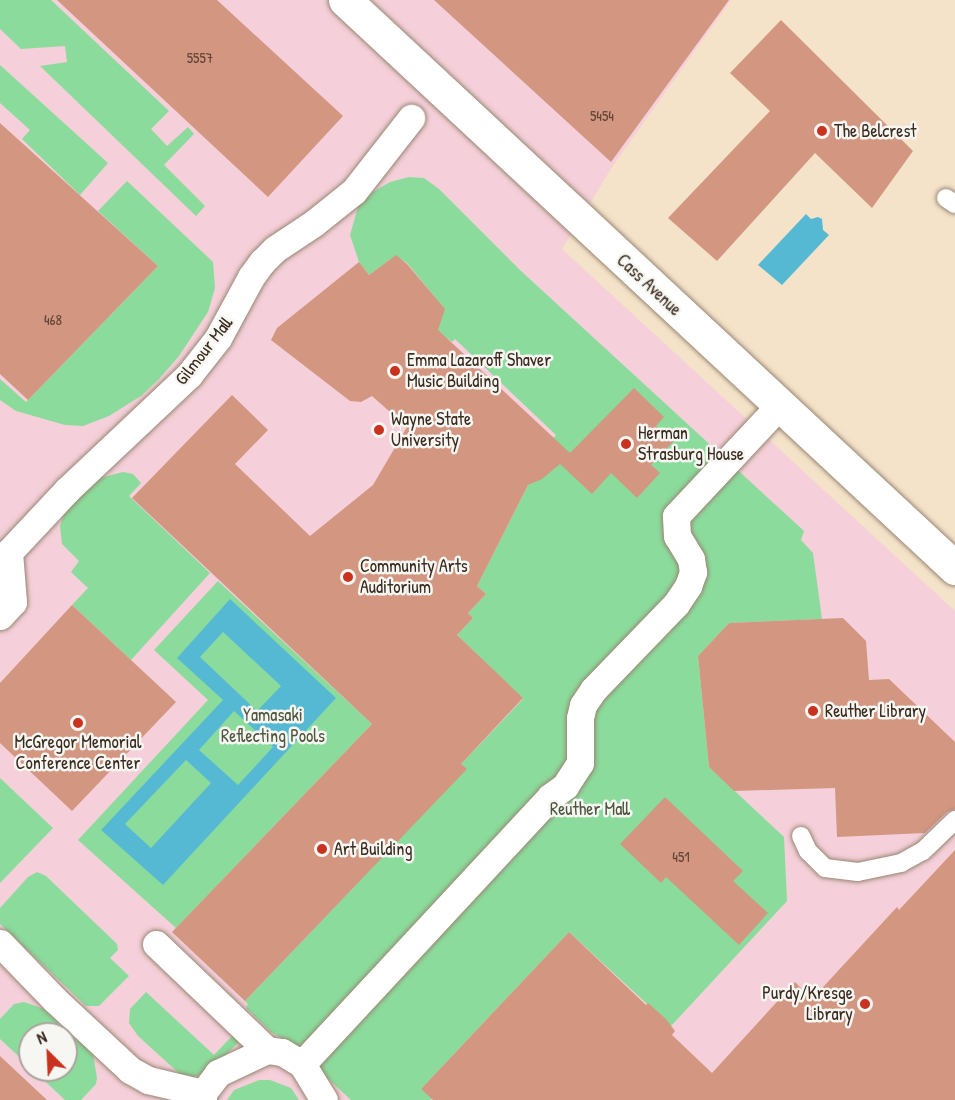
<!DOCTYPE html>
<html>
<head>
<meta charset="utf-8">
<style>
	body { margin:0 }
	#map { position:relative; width:955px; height:1100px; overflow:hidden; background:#f4e2c9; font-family:"Patrick Hand",sans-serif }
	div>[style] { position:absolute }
	.built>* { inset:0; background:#f5cfd9 }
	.green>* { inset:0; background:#8bdc9c }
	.water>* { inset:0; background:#55b9d4 }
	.building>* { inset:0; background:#d39681 }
	.roads { filter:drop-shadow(0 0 2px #988674) drop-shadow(0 0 2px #988674) }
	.service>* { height:18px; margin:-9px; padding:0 9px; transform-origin:9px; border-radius:9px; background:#fff }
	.pedestrian>* { height:27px; margin:-13.5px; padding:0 13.5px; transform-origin:13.5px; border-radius:13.5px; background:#fff }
	.tertiary>* { height:33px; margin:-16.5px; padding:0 16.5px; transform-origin:16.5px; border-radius:16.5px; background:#fff }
	.dots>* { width:16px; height:16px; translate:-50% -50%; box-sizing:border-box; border:3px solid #f6f6f2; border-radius:50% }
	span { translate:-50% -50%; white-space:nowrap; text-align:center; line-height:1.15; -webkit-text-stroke:5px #f6f6f2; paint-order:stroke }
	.number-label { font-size:15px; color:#614537 }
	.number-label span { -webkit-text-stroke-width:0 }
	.poi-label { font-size:18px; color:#3b2a1e }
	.left { translate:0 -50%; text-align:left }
	.right { translate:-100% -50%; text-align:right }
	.street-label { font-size:18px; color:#3b2a1e }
	.park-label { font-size:18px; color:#4f563e }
	.north { position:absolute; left:18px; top:1022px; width:60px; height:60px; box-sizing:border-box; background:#f6f6f2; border:2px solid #aba49d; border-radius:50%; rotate:336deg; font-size:16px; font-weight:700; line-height:24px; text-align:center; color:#3b2a1e }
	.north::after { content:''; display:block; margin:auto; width:21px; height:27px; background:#c8321e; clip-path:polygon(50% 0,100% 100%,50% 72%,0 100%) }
</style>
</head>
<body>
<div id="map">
	<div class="built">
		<i style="clip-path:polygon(evenodd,0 0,731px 0,612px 167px,562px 249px,955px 611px,955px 1100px,0 1100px,0 0,30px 1034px,66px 1034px,66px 1070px,30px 1070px,30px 1034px)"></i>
	</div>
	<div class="green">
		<i style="clip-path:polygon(0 0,51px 0,169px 111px,151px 129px,167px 146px,188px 127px,194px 134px,164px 165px,205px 206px,196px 216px,40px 66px,67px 62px,65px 46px,21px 49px,0 29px)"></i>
		<i style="clip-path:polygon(0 65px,108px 163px,80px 195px,22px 139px,30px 130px,0 103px)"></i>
		<i style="clip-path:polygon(409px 177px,424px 178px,439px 189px,521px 271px,804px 531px,801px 540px,813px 553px,822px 619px,729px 623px,698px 656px,709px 767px,784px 837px,787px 901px,671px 1026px,569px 932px,421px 1089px,433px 1098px,430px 1100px,351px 1100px,288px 1042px,271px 1032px,246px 1008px,248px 1004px,245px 1001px,466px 769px,461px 764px,523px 699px,457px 635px,473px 618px,468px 613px,486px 594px,477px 586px,528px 485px,554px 469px,542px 450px,556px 435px,455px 339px,452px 342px,432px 327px,443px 307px,407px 263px,399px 258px,392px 258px,369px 275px,359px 262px,350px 235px,358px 207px,373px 192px,390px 182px)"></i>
		<i style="clip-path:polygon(127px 181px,213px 262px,215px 288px,208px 312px,179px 356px,159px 379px,141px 396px,109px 416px,83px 426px,65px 425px,16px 411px,0 400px,0 379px,26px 402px,158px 266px,98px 211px)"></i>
		<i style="clip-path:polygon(123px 472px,133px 474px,141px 483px,129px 496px,210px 573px,131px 660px,72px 605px,88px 588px,71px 572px,79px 561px,62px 544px,60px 526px,67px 505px,92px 480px)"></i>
		<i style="clip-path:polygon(218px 581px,372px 724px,176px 928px,78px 840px,208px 700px,154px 650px)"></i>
		<i style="clip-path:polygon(0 778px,53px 828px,0 883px)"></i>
		<i style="clip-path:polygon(37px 872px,46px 876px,117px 944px,118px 950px,110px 958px,129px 976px,99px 1006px,86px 1006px,0 924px,0 908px,28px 877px)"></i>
		<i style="clip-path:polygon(146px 992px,214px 1055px,234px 1034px,241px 1040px,207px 1073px,192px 1077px,181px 1075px,138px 1036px,129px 1023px,130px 1009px)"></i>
		<i style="clip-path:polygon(24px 1002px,44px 1009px,93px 1054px,97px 1078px,96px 1084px,81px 1100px,65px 1100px,33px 1070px,66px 1070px,66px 1034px,30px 1034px,30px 1067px,0 1039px,0 1019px,14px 1004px)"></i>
		<i style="clip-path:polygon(259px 1080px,270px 1080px,291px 1088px,299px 1100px,227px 1100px,234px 1090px)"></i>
	</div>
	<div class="water">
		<i style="clip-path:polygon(806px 214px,811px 219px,818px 217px,822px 219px,823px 230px,829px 235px,782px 285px,758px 265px)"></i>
		<i style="clip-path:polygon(evenodd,230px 599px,336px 698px,163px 885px,101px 830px,223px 700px,177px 658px,230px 599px,223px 632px,281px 686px,257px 711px,200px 657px,223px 632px,230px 599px,234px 711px,273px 747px,238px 785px,199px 750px,234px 711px,230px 599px,186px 760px,211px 783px,151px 848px,125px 824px,186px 760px)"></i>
	</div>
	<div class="building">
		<i style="clip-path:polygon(57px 0,217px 0,343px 116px,268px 197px)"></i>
		<i style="clip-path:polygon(434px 0,729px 0,611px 162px)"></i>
		<i style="clip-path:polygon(781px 20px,913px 151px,872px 208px,815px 153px,717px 261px,668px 218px,770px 111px,730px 73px)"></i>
		<i style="clip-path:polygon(0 123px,158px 266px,28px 400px,0 374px)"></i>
		<i style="clip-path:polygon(396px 255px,407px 264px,445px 309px,438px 330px,570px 453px,634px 388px,664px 417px,656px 426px,673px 442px,651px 465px,660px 473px,637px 498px,611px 473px,592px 494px,560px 464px,542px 479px,528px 485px,477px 586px,486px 594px,468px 613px,473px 618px,457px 635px,523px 698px,461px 764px,467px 769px,245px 1001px,172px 932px,372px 724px,132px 498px,232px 395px,268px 430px,235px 464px,310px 536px,373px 485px,407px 427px,372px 396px,361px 402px,350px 401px,271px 340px,277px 328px,359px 262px,369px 275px)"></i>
		<i style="clip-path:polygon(72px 605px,176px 702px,72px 811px,0 743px,0 683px)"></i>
		<i style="clip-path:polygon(843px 618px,866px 641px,869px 680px,889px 679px,955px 742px,955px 809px,947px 812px,925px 833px,837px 837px,835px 788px,734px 791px,709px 767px,698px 656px,729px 623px)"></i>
		<i style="clip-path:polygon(665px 797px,743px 871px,733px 881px,768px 913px,739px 945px,666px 877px,661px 883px,620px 844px)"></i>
		<i style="clip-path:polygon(955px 850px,955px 1100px,433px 1100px,421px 1089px,569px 932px,646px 1005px,648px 1003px,666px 1019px,675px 1031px,672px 1035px,712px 1073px,795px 982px,812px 999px,897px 907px,899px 910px)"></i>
		<i style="clip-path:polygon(0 1056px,47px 1100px,0 1100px)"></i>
	</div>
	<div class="roads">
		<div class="service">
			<i style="left:946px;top:198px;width:11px;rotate:34deg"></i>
			<i style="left:801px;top:836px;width:17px;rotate:65deg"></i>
			<i style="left:808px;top:851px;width:24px;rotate:45deg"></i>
			<i style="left:825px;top:868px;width:33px;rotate:7deg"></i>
			<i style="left:858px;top:872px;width:44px;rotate:-11.8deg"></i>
			<i style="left:901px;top:863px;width:25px;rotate:-29deg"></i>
			<i style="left:923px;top:851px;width:45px;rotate:-44.1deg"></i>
		</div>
		<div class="pedestrian">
			<i style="left:0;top:616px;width:19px;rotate:-47deg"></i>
			<i style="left:13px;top:602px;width:50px;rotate:-94.6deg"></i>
			<i style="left:9px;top:552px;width:85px;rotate:-46.9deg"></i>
			<i style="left:67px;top:490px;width:168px;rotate:-43.3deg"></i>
			<i style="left:189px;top:375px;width:47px;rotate:-51.9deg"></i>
			<i style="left:218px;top:338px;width:69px;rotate:-61.6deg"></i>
			<i style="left:251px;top:277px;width:19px;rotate:-54deg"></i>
			<i style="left:262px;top:262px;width:18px;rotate:-45deg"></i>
			<i style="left:275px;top:249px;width:47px;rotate:-33.7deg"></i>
			<i style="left:314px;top:223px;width:51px;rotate:-38.7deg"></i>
			<i style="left:354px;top:191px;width:93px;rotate:-52deg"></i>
			<i style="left:0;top:943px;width:79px;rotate:46deg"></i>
			<i style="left:55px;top:1000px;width:103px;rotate:43deg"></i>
			<i style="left:130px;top:1070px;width:21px;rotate:29deg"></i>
			<i style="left:148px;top:1080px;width:57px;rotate:13.3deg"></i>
			<i style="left:203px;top:1093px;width:7px;rotate:90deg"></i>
			<i style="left:156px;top:944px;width:153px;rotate:43.7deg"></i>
			<i style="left:267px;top:1050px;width:15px;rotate:8deg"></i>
			<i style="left:282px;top:1052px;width:23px;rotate:31deg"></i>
			<i style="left:302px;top:1064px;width:42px;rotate:58.6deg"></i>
			<i style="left:302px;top:1064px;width:364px;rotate:-47.1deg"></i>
			<i style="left:550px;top:797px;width:19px;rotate:-36deg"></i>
			<i style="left:565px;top:786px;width:27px;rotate:-57deg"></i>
			<i style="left:580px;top:763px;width:45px;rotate:-90deg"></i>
			<i style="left:580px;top:718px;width:13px;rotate:-77deg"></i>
			<i style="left:583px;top:705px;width:18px;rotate:-56deg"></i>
			<i style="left:593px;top:690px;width:120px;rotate:-46deg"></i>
			<i style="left:676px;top:604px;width:22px;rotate:-56deg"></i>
			<i style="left:688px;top:586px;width:15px;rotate:-70deg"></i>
			<i style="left:693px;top:572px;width:13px;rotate:-99deg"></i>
			<i style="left:691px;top:559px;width:27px;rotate:-121deg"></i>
			<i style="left:677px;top:536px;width:20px;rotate:-93deg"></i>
			<i style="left:676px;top:516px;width:151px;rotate:-46.9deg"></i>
			<i style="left:203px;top:1093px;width:25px;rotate:-53deg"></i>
			<i style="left:218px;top:1073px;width:54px;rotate:-25.1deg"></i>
		</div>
		<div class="tertiary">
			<i style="left:345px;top:0;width:834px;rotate:42.96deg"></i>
		</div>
	</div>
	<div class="dots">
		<i style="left:822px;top:131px;background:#c8321e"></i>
		<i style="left:395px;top:371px;background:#c8321e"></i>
		<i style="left:379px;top:430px;background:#c8321e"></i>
		<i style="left:626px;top:444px;background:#c8321e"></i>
		<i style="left:348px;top:577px;background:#c8321e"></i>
		<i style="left:813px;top:711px;background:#c8321e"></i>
		<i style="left:78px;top:723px;background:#c8321e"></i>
		<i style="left:322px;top:849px;background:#c8321e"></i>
		<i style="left:865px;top:1004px;background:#c8321e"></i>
	</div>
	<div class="number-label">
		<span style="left:200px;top:58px">5557</span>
		<span style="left:602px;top:116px">5454</span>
		<span style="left:53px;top:320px">468</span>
		<span style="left:681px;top:857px">451</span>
	</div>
	<div class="poi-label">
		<span class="left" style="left:834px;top:131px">The Belcrest</span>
		<span class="left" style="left:407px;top:371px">Emma Lazaroff Shaver<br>Music Building</span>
		<span class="left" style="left:391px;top:430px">Wayne State<br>University</span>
		<span class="left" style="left:638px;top:444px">Herman<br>Strasburg House</span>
		<span class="left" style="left:360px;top:577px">Community Arts<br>Auditorium</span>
		<span class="left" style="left:825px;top:711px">Reuther Library</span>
		<span style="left:78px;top:753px">McGregor Memorial<br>Conference Center</span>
		<span class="left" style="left:334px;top:849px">Art Building</span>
		<span class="right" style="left:853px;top:1004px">Purdy/Kresge<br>Library</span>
	</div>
	<div class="street-label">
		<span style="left:649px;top:285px;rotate:43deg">Cass Avenue</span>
		<span style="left:204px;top:351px;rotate:-52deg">Gilmour Mall</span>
	</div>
	<div class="park-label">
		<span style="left:273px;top:726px">Yamasaki<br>Reflecting Pools</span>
		<span style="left:590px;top:809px">Reuther Mall</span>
	</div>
	<div class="north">N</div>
</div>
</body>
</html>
